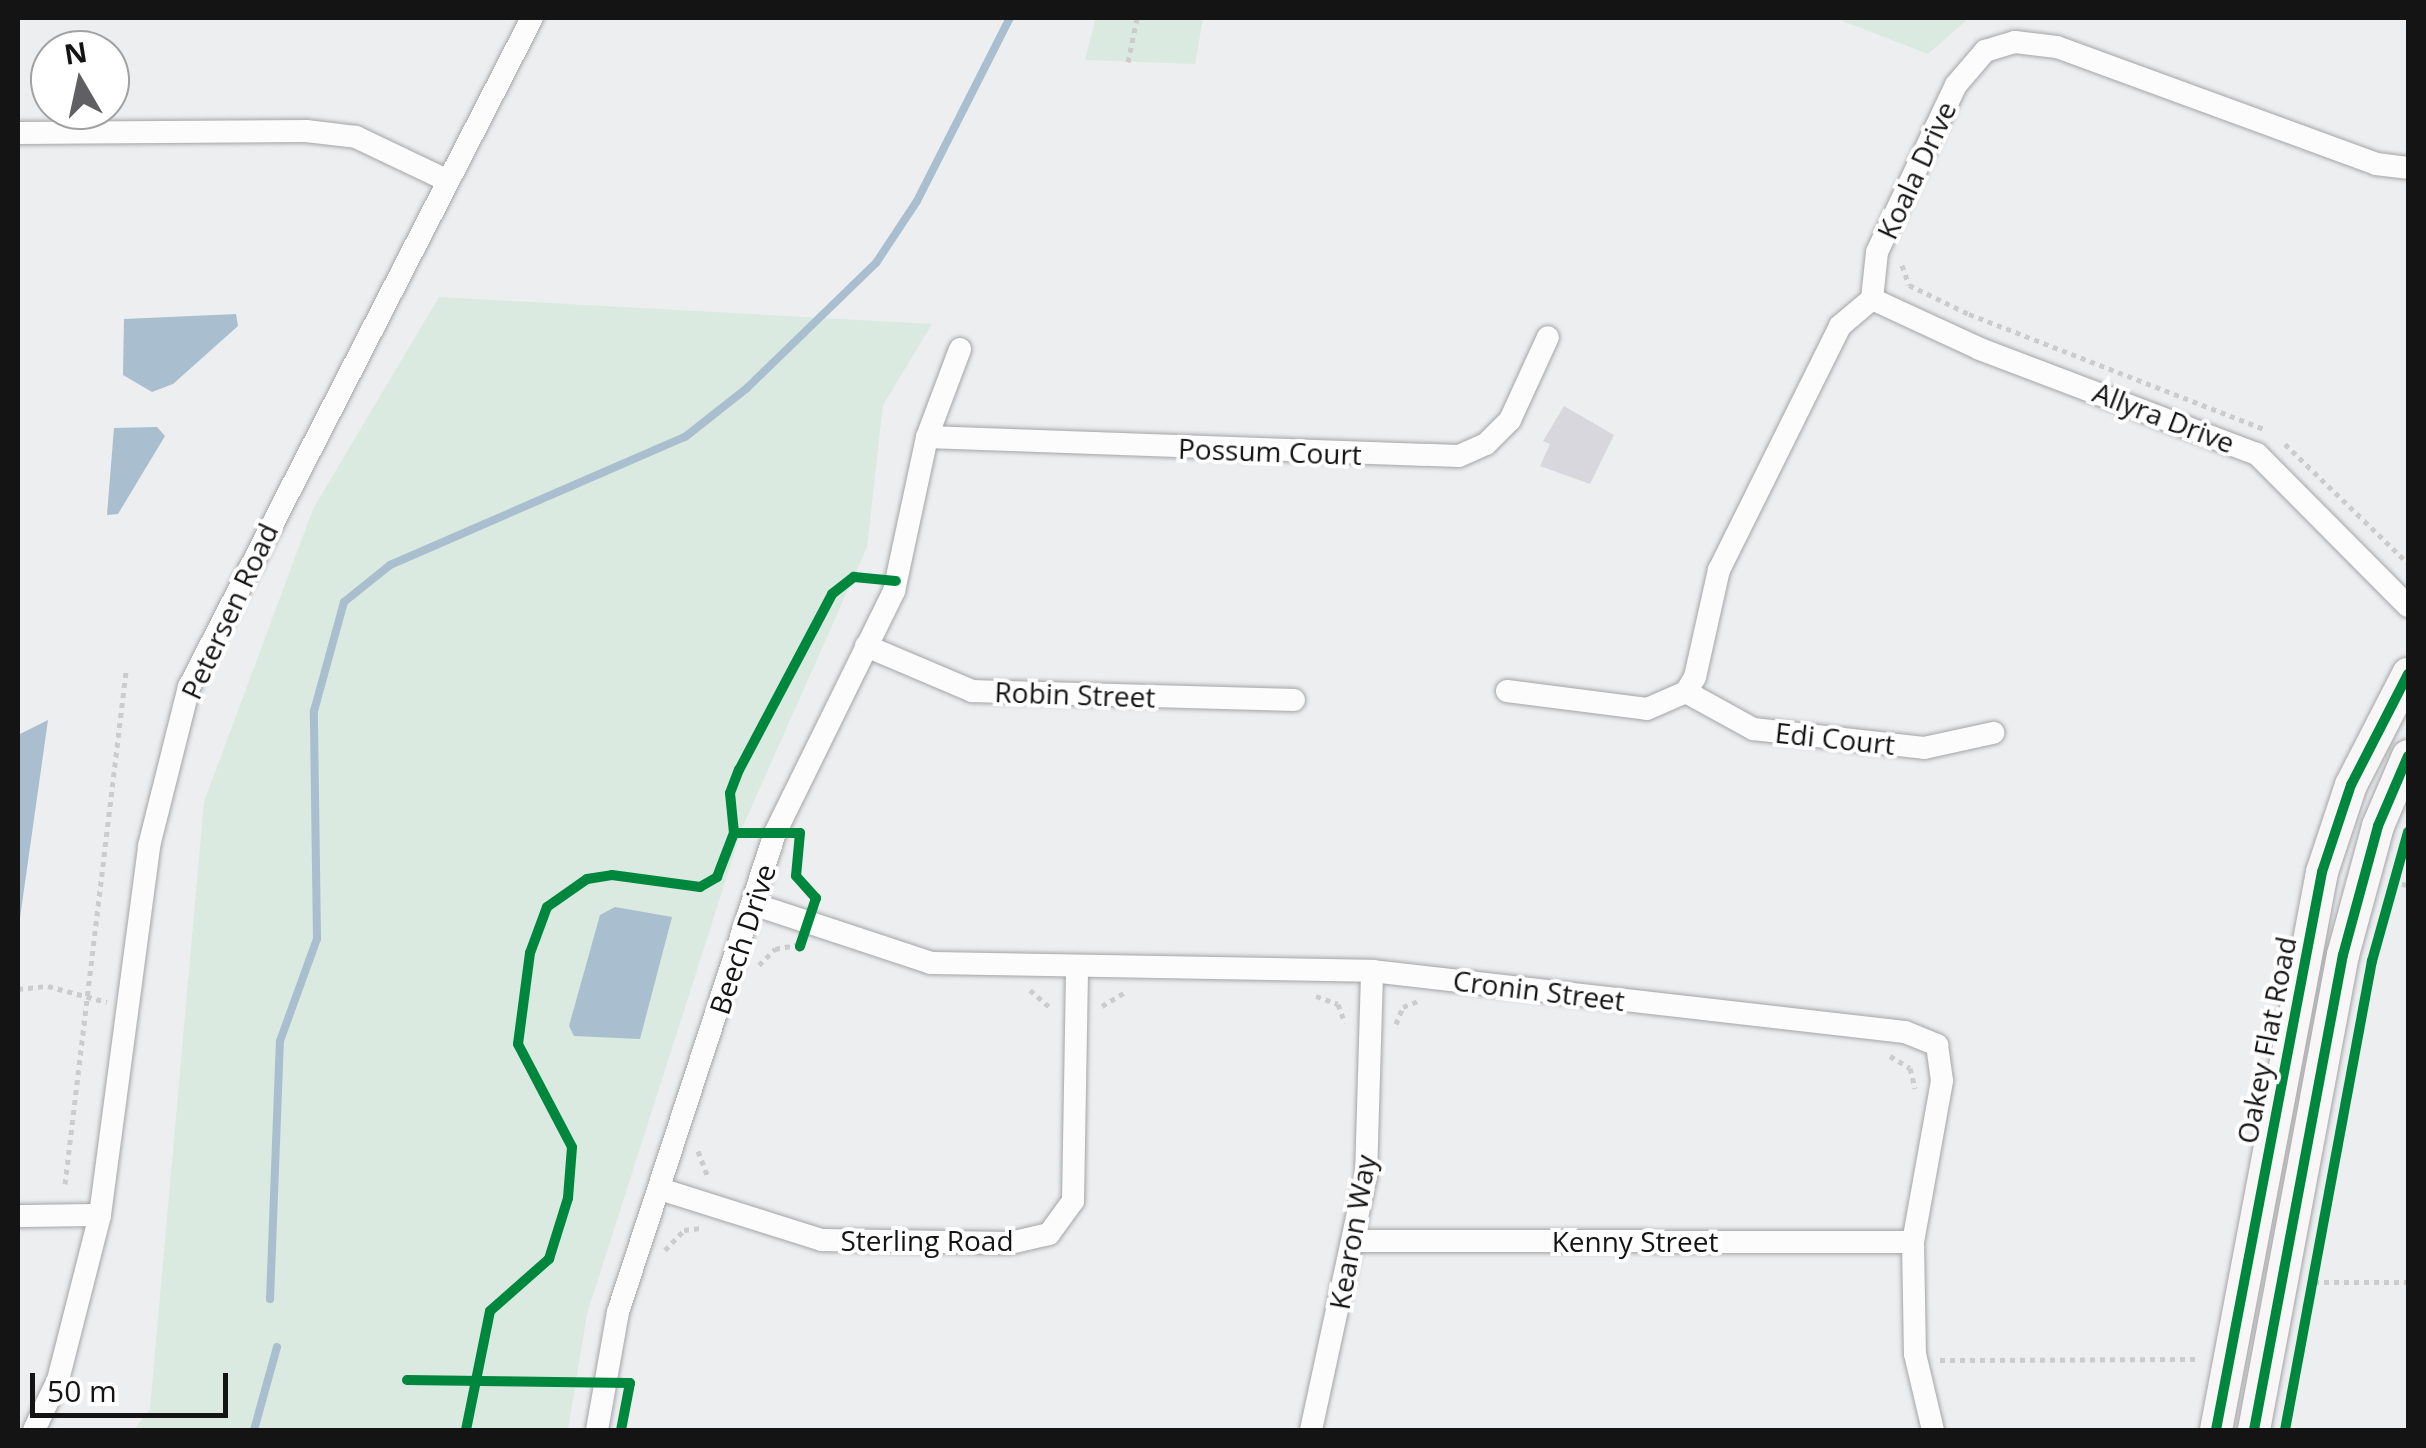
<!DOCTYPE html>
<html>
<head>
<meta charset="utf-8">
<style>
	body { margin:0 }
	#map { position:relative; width:2426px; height:1448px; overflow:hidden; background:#edeef0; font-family:"Open Sans",sans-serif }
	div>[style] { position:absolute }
	.green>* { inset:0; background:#daeae0 }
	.water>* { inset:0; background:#a9bece }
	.stream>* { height:8px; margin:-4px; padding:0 4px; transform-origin:4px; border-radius:4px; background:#a9bece }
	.building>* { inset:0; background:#d8d7dd }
	.path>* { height:5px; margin-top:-2.5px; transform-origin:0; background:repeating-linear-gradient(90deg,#cccccd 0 5px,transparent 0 10px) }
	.roads { filter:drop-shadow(0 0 2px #a4a5a6) drop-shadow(0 0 2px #a4a5a6) }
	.minor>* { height:22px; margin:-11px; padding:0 11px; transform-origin:11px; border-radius:11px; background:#fcfcfd }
	.secondary>* { height:32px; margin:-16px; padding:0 16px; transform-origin:16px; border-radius:16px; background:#f9f6f7 }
	.cycleway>* { height:10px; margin:-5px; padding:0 5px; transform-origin:5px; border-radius:5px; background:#00873e }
	span { translate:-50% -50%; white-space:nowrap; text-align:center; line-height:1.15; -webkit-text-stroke:8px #fff; paint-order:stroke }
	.street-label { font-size:28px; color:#141415 }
	.frame { position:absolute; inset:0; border:20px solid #141415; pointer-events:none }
	.north { position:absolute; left:30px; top:30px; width:100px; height:100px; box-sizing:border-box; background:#fff; border:2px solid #a1a1a1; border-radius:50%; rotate:351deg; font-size:28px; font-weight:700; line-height:40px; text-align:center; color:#141415 }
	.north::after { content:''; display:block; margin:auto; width:35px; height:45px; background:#606062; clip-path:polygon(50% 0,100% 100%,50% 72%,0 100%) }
	.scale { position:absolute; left:30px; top:1373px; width:198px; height:45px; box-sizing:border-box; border:5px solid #141415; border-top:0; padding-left:12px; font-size:30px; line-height:35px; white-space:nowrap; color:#141415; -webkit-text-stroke:8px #fff; paint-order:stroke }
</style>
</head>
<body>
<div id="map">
	<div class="green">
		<i style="clip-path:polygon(1096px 18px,1203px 18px,1195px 64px,1085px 60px)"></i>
		<i style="clip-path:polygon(1835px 18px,1969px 18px,1928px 54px)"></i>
		<i style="clip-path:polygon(439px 297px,932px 324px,883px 405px,867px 547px,743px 826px,587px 1314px,568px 1430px,134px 1430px,150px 1409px,204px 802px,313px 509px)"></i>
	</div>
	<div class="water">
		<i style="clip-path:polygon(236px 314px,238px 326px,173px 384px,152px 392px,123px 375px,124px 319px)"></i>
		<i style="clip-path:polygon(157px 427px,165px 436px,118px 514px,107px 515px,114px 428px)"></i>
		<i style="clip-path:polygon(48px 720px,19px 925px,18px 926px,18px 735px)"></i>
		<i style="clip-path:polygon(615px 907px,672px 917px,640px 1039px,574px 1036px,569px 1026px,600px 915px)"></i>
	</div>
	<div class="stream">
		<i style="left:270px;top:1299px;width:258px;rotate:-87.8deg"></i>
		<i style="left:280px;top:1041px;width:109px;rotate:-70.1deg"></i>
		<i style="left:317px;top:939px;width:228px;rotate:-90.8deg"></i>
		<i style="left:314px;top:711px;width:113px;rotate:-74.6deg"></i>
		<i style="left:344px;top:602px;width:59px;rotate:-38.8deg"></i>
		<i style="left:390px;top:565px;width:322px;rotate:-23.5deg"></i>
		<i style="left:685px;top:437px;width:79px;rotate:-38.3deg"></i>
		<i style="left:747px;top:388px;width:180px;rotate:-44.1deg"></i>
		<i style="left:876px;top:263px;width:74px;rotate:-56.5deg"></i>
		<i style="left:917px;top:201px;width:205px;rotate:-63.1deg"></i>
		<i style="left:254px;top:1430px;width:86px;rotate:-74.5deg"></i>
	</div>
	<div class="building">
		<i style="clip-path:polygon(1564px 406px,1614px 435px,1590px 484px,1540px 466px,1550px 444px,1543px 441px)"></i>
	</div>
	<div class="path">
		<i style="left:1128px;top:62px;width:45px;rotate:-78.4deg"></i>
		<i style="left:1902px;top:265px;width:21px;rotate:71deg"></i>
		<i style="left:1909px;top:285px;width:67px;rotate:25.8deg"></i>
		<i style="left:1969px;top:314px;width:317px;rotate:21.3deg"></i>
		<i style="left:2285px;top:444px;width:171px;rotate:44.1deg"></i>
		<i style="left:2392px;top:882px;width:16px;rotate:11deg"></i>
		<i style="left:759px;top:965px;width:23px;rotate:-45deg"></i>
		<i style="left:775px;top:949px;width:21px;rotate:-11deg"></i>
		<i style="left:18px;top:989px;width:30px;rotate:-6deg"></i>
		<i style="left:48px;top:986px;width:61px;rotate:15.2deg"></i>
		<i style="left:1030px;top:990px;width:28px;rotate:41deg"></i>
		<i style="left:1316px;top:996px;width:23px;rotate:20deg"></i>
		<i style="left:1338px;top:1004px;width:20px;rotate:70deg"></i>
		<i style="left:1102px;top:1006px;width:27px;rotate:-31deg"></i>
		<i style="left:1396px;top:1024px;width:18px;rotate:-68deg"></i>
		<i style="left:1403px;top:1007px;width:16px;rotate:-22deg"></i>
		<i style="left:1890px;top:1056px;width:23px;rotate:31deg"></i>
		<i style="left:1910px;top:1068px;width:21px;rotate:76deg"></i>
		<i style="left:698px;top:1151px;width:28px;rotate:69deg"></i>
		<i style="left:65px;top:1184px;width:516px;rotate:-83.21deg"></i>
		<i style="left:665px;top:1250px;width:28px;rotate:-46deg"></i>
		<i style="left:684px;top:1230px;width:17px;rotate:-7deg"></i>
		<i style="left:2314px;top:1282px;width:94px"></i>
		<i style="left:1940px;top:1360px;width:257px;rotate:-0.2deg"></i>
	</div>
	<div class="roads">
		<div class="minor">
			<i style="left:18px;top:133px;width:288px;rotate:-0.4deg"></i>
			<i style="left:306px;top:131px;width:50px;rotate:6.8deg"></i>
			<i style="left:356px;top:137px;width:98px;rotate:25.5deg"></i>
			<i style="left:1872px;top:299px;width:119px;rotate:24.8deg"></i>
			<i style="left:1980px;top:349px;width:296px;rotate:20.8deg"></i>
			<i style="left:2257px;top:454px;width:214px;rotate:45.2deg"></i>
			<i style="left:927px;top:437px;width:532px;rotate:2.05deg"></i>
			<i style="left:1459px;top:456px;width:30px;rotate:-24deg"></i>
			<i style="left:1486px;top:444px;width:34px;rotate:-45deg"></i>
			<i style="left:1510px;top:420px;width:91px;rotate:-65.4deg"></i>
			<i style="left:866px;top:646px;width:115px;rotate:23deg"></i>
			<i style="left:972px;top:691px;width:322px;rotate:1.6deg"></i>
			<i style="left:1507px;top:691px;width:141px;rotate:7.3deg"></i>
			<i style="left:1647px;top:709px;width:43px;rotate:-23.6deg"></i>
			<i style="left:1686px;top:692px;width:17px;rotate:-59deg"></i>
			<i style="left:1695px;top:677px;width:110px;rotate:-77.4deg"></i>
			<i style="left:1719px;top:570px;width:272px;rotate:-63.6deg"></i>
			<i style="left:1840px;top:326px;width:42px;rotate:-40.2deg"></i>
			<i style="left:1872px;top:299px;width:47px;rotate:-83.9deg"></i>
			<i style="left:1877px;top:252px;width:185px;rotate:-64.7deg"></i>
			<i style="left:1956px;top:85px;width:45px;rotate:-49.5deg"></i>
			<i style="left:1985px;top:51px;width:31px;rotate:-17deg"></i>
			<i style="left:2015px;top:42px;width:42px;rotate:6.8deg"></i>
			<i style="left:2057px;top:47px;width:340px;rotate:20.1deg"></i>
			<i style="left:2376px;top:164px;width:32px;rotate:7deg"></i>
			<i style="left:1686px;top:692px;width:77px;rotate:28.9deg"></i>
			<i style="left:1753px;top:729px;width:172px;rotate:6.3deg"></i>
			<i style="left:1924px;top:748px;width:71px;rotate:-12.3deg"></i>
			<i style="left:756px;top:905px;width:184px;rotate:18.3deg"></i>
			<i style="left:931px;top:963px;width:441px;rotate:1deg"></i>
			<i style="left:1372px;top:971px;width:536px;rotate:6.53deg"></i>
			<i style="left:1905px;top:1032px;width:35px;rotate:22deg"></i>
			<i style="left:1937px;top:1045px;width:36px;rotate:82deg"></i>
			<i style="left:1942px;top:1081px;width:164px;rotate:100.2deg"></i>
			<i style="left:1913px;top:1242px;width:112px;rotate:89deg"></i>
			<i style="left:1915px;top:1354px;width:78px;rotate:76.7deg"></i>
			<i style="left:660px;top:1189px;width:170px;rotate:17.5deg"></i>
			<i style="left:822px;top:1240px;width:188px;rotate:0.9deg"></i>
			<i style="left:1010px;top:1243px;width:40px;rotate:-13deg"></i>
			<i style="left:1049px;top:1234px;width:41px;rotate:-54deg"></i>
			<i style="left:1073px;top:1201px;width:232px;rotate:-89deg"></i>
			<i style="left:18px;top:1216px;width:82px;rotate:-0.7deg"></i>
			<i style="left:1357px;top:1241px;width:556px;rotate:0.1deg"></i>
			<i style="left:34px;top:1430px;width:55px;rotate:-64.4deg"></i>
			<i style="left:58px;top:1380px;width:170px;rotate:-75.7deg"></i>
			<i style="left:100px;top:1215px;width:372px;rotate:-82.4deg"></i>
			<i style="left:149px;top:846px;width:164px;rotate:-75.9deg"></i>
			<i style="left:189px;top:687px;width:752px;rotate:-62.86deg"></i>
			<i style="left:597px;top:1430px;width:120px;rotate:-79.9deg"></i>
			<i style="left:618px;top:1312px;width:504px;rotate:-71.85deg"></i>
			<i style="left:775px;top:833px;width:270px;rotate:-63.8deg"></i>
			<i style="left:894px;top:591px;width:157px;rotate:-77.9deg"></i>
			<i style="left:927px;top:437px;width:94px;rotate:-69.4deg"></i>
			<i style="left:1311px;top:1430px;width:260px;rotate:-77.8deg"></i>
			<i style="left:1366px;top:1176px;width:205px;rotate:-88.3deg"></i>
		</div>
		<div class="secondary">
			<i style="left:2216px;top:1430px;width:568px;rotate:-79.24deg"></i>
			<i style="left:2322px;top:872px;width:92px;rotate:-71.6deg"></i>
			<i style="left:2351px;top:785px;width:125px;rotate:-62.8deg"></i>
			<i style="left:2254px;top:1430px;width:483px;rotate:-79.4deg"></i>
			<i style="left:2343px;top:955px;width:134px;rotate:-74.8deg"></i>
			<i style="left:2378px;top:826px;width:76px;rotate:-66.8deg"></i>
		</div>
	</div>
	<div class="cycleway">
		<i style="left:734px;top:833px;width:40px;rotate:-95.7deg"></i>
		<i style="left:730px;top:793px;width:25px;rotate:-69deg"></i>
		<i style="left:739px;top:770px;width:199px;rotate:-62.1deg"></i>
		<i style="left:832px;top:594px;width:28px;rotate:-38deg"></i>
		<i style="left:854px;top:577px;width:42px;rotate:5.4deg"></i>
		<i style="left:407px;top:1380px;width:223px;rotate:0.8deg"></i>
		<i style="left:630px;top:1383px;width:48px;rotate:100.8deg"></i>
		<i style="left:466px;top:1430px;width:121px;rotate:-78.6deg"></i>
		<i style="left:490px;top:1311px;width:79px;rotate:-41.4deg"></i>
		<i style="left:549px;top:1259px;width:64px;rotate:-72.7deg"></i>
		<i style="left:568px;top:1198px;width:51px;rotate:-85.5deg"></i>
		<i style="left:572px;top:1147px;width:116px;rotate:-117.7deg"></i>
		<i style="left:518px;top:1044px;width:92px;rotate:-82.5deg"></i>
		<i style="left:530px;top:953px;width:49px;rotate:-69.7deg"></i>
		<i style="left:547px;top:907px;width:49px;rotate:-35deg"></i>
		<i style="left:587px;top:879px;width:25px;rotate:-9deg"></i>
		<i style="left:612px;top:875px;width:89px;rotate:7.8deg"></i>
		<i style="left:700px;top:887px;width:20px;rotate:-30deg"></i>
		<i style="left:717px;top:877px;width:47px;rotate:-68.9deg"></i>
		<i style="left:734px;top:833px;width:66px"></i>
		<i style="left:800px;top:833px;width:43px;rotate:95.3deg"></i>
		<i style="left:796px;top:876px;width:30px;rotate:48deg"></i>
		<i style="left:816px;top:898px;width:51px;rotate:108.4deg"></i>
		<i style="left:2216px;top:1430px;width:568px;rotate:-79.24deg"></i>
		<i style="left:2322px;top:872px;width:92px;rotate:-71.6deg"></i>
		<i style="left:2351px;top:785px;width:125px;rotate:-62.8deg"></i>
		<i style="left:2254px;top:1430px;width:483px;rotate:-79.4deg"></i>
		<i style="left:2343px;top:955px;width:134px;rotate:-74.8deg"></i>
		<i style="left:2378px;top:826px;width:76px;rotate:-66.8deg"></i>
		<i style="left:2285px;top:1430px;width:477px;rotate:-79.5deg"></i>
		<i style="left:2372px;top:961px;width:134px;rotate:-74.4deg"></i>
	</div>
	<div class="street-label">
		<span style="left:1916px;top:170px;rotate:-65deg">Koala Drive</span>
		<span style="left:2164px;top:417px;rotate:21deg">Allyra Drive</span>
		<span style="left:1270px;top:451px;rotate:2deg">Possum Court</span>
		<span style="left:229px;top:611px;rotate:-65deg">Petersen Road</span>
		<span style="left:1075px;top:694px;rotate:2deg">Robin Street</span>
		<span style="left:1835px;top:738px;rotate:6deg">Edi Court</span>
		<span style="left:742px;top:939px;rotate:-72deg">Beech Drive</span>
		<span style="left:1539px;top:990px;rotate:7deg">Cronin Street</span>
		<span style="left:2266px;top:1040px;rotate:-79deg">Oakey Flat Road</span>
		<span style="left:1352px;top:1232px;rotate:-80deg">Kearon Way</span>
		<span style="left:927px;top:1240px">Sterling Road</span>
		<span style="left:1635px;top:1241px">Kenny Street</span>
	</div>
	<div class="frame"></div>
	<div class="north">N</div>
	<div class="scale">50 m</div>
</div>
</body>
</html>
